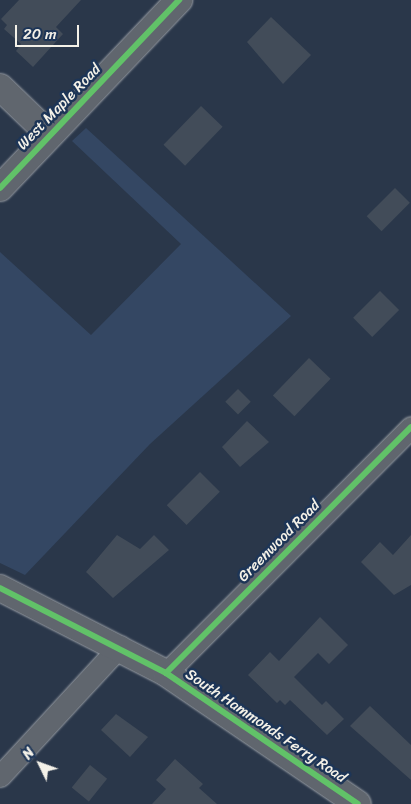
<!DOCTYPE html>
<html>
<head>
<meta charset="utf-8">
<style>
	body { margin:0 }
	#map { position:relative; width:411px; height:804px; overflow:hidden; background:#2a374a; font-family:Sriracha,sans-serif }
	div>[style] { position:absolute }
	.green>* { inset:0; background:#344763 }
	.building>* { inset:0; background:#424c59; transform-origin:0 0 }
	.roads { filter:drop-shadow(0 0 1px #979ca3) drop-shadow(0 0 1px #979ca3) }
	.minor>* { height:21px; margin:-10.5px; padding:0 10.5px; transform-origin:10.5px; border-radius:10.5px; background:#60666e }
	.tertiary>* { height:26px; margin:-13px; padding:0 13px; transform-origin:13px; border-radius:13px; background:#60666e }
	.cycleway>* { height:6px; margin:-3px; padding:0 3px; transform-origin:3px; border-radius:3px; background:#61c268 }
	span { translate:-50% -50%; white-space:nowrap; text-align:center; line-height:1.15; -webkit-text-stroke:5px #1d3557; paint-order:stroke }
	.street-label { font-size:15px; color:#f4f1e8 }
	.north { position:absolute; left:15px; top:739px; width:50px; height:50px; -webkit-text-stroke:4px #1d3557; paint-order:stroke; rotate:312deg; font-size:14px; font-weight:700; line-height:20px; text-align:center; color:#f4f1e8 }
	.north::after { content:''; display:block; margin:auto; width:18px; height:22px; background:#f4f1e8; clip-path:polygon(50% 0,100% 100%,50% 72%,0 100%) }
	.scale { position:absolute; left:15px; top:25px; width:64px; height:22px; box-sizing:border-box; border:2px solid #f4f1e8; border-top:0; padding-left:6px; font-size:15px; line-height:18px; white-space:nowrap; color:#f4f1e8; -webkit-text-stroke:4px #1d3557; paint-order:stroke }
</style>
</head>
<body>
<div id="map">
	<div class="green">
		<i style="clip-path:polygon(86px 128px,291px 316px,150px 444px,25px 575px,0 563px,0 252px,91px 335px,181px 244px,72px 141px)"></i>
	</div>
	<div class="building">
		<i style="clip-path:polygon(19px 0,81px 0,56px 27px,63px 34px,33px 67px,16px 51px,21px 44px,4px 29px,7px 25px,1px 19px)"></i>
		<i style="clip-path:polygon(271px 17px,311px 55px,283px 84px,247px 42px)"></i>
		<i style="left:201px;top:106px;width:30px;height:54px;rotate:44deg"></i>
		<i style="left:395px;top:188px;width:21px;height:40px;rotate:45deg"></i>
		<i style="left:380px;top:291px;width:27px;height:38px;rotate:45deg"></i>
		<i style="left:309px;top:358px;width:30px;height:52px;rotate:44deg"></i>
		<i style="left:238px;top:389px;width:18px;height:18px;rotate:45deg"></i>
		<i style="clip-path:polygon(247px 421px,269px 442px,240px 467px,222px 447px)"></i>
		<i style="left:200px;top:472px;width:28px;height:47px;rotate:45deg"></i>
		<i style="clip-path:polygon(117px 535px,140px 549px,154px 535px,169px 550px,113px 598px,86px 572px)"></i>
		<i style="clip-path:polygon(411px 535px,411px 585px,394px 595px,361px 562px,380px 542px,393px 555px)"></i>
		<i style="clip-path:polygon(320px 617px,348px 645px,329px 664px,318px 653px,294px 677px,322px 705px,326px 701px,344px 719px,327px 735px,290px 700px,285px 705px,280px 700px,277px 703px,248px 675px,270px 652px,279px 661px)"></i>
		<i style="clip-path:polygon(370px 706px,411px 745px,411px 780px,350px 726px)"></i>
		<i style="clip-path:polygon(116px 714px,148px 737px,130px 757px,101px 730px)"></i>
		<i style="clip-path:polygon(175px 759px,203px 784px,199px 788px,217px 804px,152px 804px,166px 789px,156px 780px)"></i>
		<i style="left:90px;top:765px;width:22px;height:29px;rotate:39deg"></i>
	</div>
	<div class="roads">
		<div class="minor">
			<i style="left:166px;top:673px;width:347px;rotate:-45.1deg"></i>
			<i style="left:0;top:776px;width:177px;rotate:-47.3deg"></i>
		</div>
		<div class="tertiary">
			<i style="left:0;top:87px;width:69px;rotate:43.8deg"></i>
			<i style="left:0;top:188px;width:260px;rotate:-46.4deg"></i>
			<i style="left:0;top:588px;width:186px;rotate:27.1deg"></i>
			<i style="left:166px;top:673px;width:232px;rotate:34.3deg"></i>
		</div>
	</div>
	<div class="cycleway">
		<i style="left:0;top:188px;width:260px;rotate:-46.4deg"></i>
		<i style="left:0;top:588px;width:186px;rotate:27.1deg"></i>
		<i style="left:166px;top:673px;width:232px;rotate:34.3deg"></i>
		<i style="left:166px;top:673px;width:347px;rotate:-45.1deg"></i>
	</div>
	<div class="street-label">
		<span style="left:59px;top:107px;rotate:-46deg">West Maple Road</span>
		<span style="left:279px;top:541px;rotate:-45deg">Greenwood Road</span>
		<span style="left:266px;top:726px;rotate:34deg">South Hammonds Ferry Road</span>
	</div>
	<div class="north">N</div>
	<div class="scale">20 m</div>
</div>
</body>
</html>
